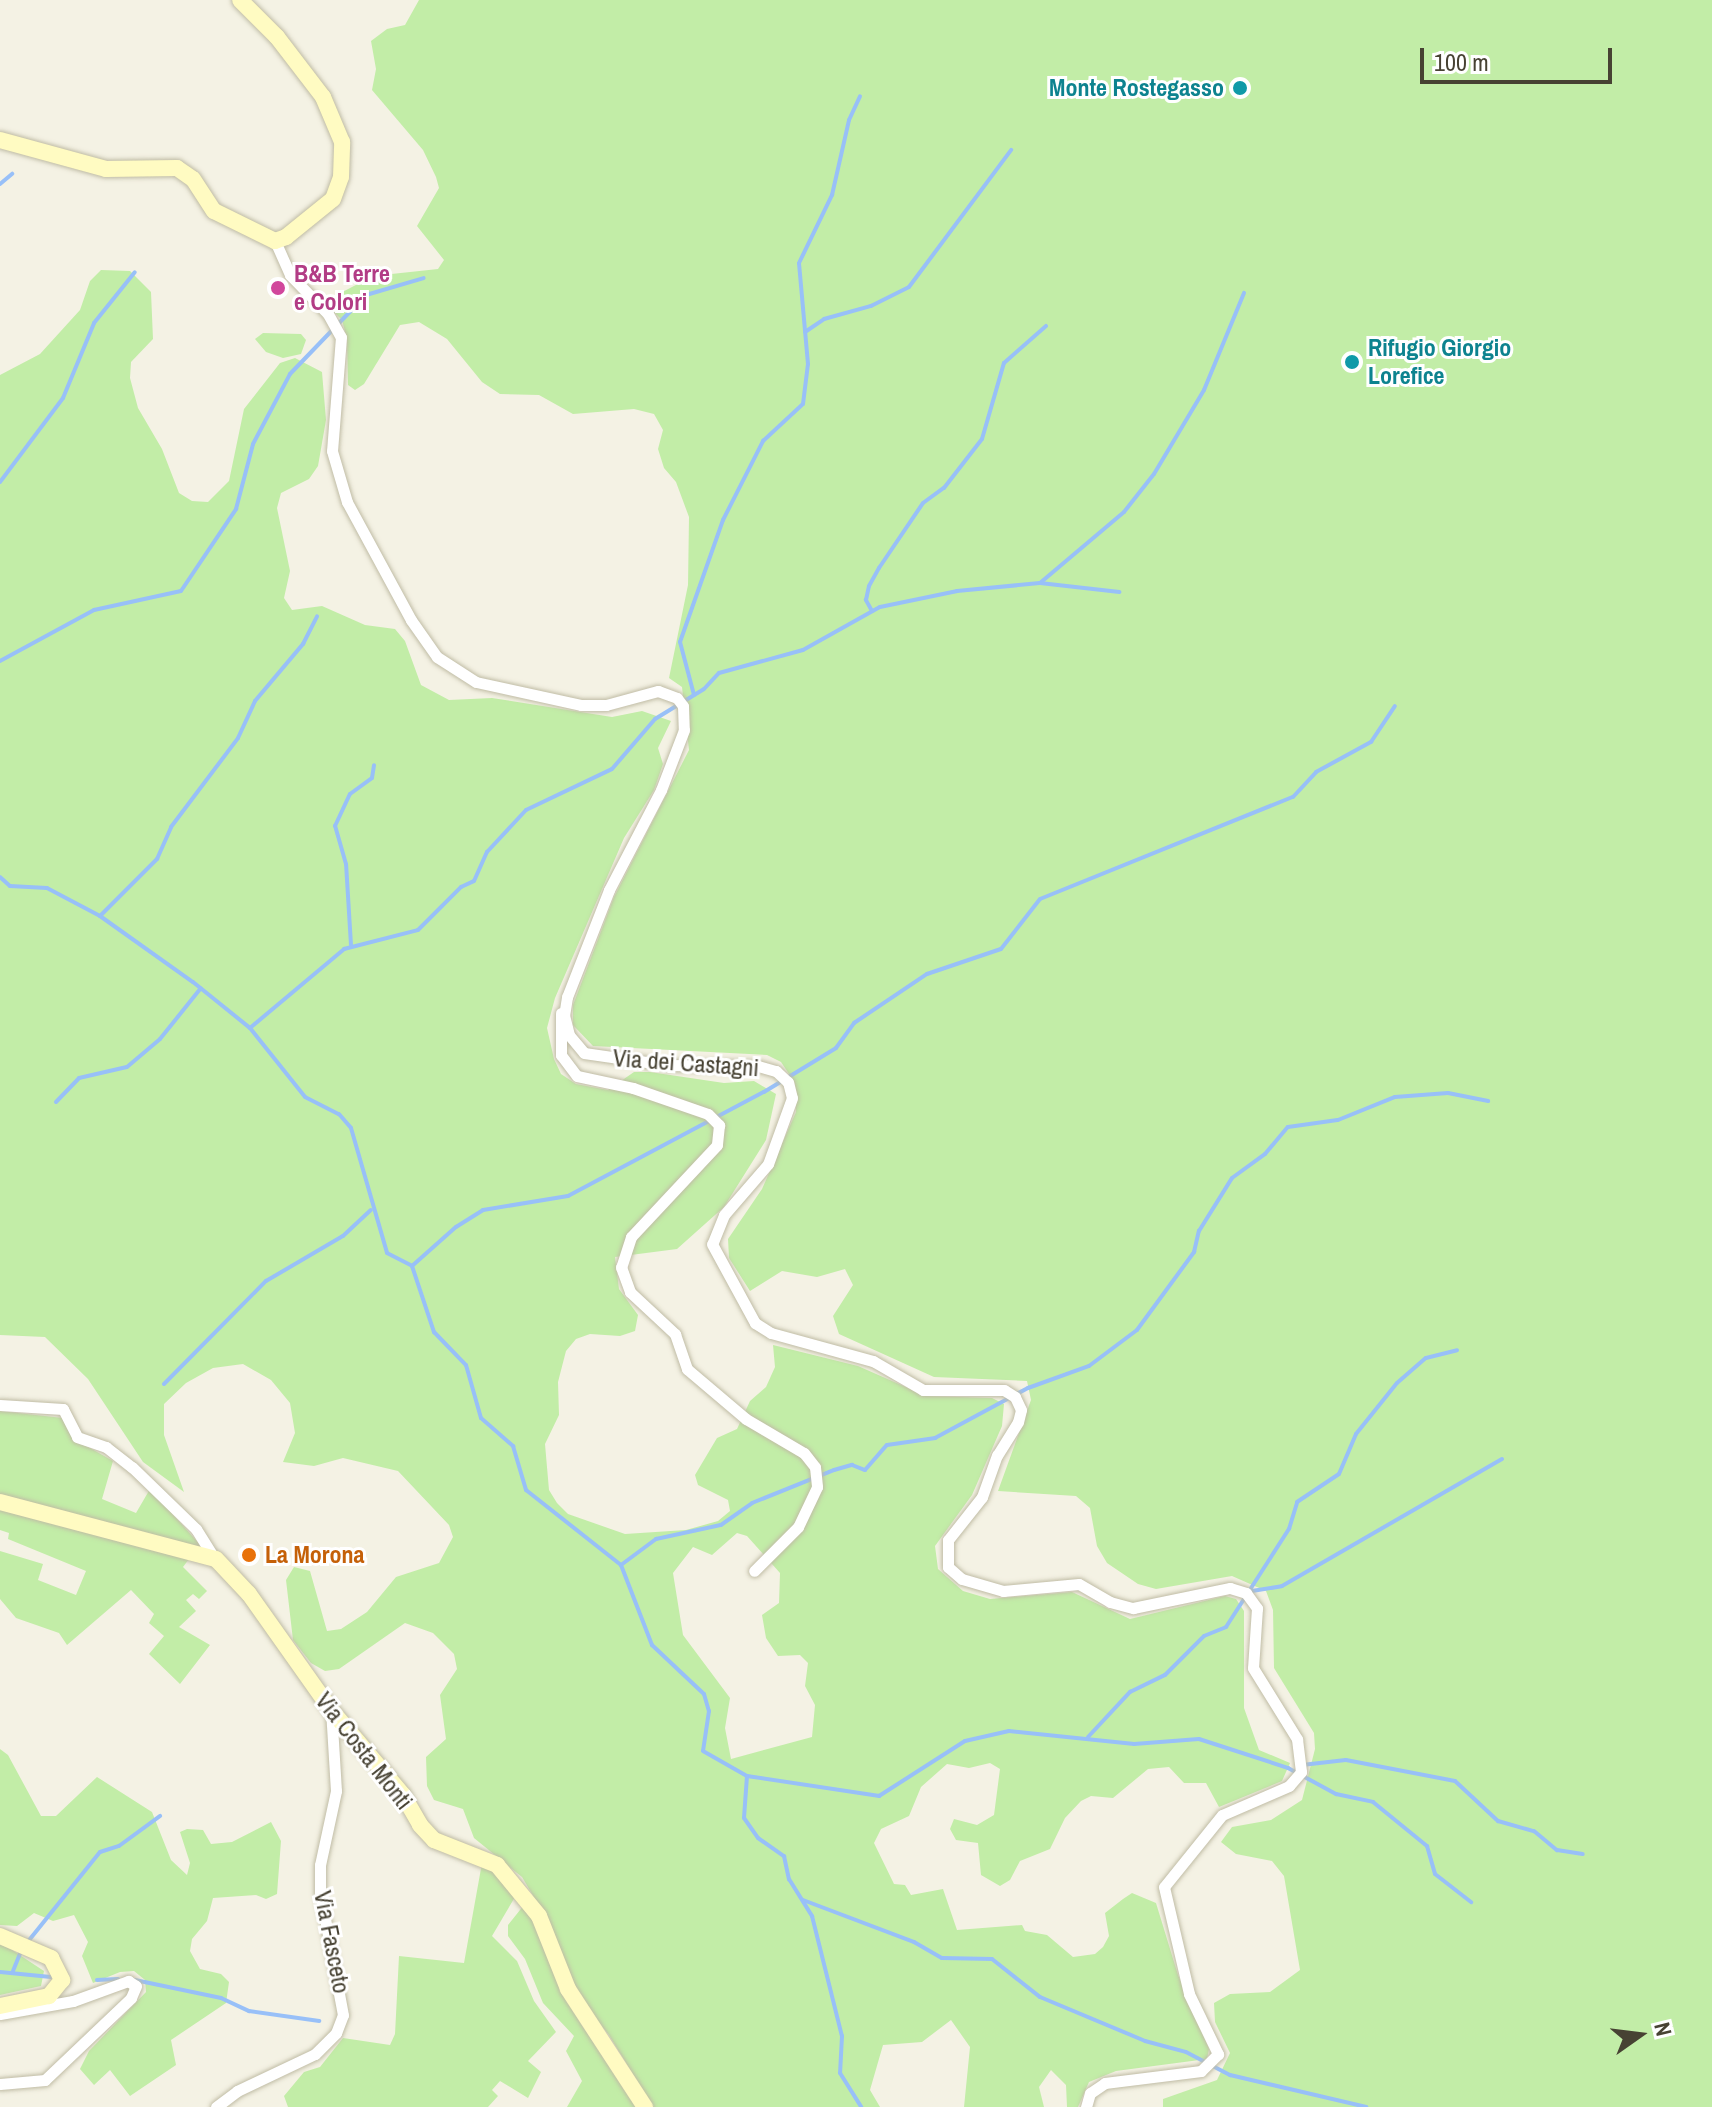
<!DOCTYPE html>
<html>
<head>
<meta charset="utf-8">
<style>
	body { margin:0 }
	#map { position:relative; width:1712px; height:2107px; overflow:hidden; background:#f4f2e4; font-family:"Archivo Narrow",sans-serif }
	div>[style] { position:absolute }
	.green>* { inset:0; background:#c2eda7 }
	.stream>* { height:4px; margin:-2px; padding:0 2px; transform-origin:2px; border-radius:2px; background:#98c0f8 }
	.roads { filter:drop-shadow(0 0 2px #c0bca5) drop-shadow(0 0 2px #c0bca5) }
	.street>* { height:11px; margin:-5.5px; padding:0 5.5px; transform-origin:5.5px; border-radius:5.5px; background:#fff }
	.secondary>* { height:16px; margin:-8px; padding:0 8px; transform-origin:8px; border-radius:8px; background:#fffbc2 }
	.dots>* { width:22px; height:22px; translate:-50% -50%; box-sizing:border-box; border:4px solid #fff; border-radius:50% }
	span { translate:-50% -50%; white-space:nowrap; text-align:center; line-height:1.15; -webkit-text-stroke:6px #fff; paint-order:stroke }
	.culture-label { font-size:24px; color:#0d838f; font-weight:700 }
	.right { translate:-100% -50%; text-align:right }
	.left { translate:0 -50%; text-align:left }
	.hotel-label { font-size:24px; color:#b23c85; font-weight:700 }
	.street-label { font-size:24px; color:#474233 }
	.food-label { font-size:24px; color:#c56008; font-weight:700 }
	.north { position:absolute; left:1600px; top:1995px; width:80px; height:80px; -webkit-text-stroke:6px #fff; paint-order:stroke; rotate:76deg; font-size:22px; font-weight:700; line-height:32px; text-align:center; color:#474233 }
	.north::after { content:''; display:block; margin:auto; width:28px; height:36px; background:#474233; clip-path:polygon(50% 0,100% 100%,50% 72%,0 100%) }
	.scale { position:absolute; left:1420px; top:48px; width:192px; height:36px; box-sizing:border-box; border:4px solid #474233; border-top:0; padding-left:10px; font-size:24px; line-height:28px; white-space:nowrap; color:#474233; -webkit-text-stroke:6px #fff; paint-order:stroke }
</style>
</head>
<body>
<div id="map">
	<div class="green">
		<i style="clip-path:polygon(419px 0,1712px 0,1712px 2107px,1163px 2107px,1163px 2099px,1217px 2080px,1230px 2053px,1215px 2022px,1214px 2003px,1230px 1994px,1270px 1992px,1300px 1970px,1284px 1876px,1272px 1861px,1236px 1854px,1221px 1842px,1232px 1827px,1271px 1820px,1302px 1800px,1315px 1749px,1314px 1733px,1274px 1668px,1273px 1610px,1266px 1591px,1232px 1576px,1156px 1589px,1138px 1584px,1107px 1563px,1097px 1546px,1090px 1508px,1076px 1496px,998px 1491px,1031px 1400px,1027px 1381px,934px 1377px,839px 1334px,833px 1316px,853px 1285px,845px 1269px,817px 1277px,782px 1271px,750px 1291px,729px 1258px,728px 1239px,762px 1189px,796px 1112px,795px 1083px,781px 1062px,767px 1055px,593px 1046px,573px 1025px,573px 1005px,614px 897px,689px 750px,682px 687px,669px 678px,688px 585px,689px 517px,676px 482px,664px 468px,658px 449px,663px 430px,654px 414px,634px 409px,573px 414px,539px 395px,500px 394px,482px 382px,447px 339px,419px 322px,400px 325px,364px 384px,355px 390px,348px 385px,347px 339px,342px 320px,329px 307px,331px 298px,373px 276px,438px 269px,444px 260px,417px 226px,439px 188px,436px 177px,423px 150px,372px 90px,376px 69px,371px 41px,387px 29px,405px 25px)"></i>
		<i style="clip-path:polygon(evenodd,101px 270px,130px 271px,151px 292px,153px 339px,131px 362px,130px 378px,138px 408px,162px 449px,179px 493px,192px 501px,208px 502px,229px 481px,244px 409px,280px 363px,295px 358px,322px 372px,326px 420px,318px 466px,309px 479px,281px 493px,277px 508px,290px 571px,284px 598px,292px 610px,322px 606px,365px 625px,395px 629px,405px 641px,421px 685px,449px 700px,492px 698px,612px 717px,642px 711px,671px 721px,658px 748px,663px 764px,654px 790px,624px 838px,555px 998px,547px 1028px,554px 1059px,561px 1074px,576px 1084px,608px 1090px,634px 1072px,650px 1072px,724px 1083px,754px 1081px,776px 1094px,766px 1140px,724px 1207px,677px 1249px,615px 1257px,619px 1289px,638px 1315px,635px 1331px,620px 1336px,590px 1334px,576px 1339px,566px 1351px,558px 1382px,559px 1415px,545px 1444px,549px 1490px,557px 1503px,568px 1514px,625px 1534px,686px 1530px,718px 1521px,730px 1511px,728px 1500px,698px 1485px,695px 1475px,717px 1438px,737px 1429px,750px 1401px,766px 1387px,775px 1367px,773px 1345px,858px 1366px,926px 1396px,992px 1398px,1004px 1404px,1002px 1426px,972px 1495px,935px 1546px,938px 1569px,963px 1591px,990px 1599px,1072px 1592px,1130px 1619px,1225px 1596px,1236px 1599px,1244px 1611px,1244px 1708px,1259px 1750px,1290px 1763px,1282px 1781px,1219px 1807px,1206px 1783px,1184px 1783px,1169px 1767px,1148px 1769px,1113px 1798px,1091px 1796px,1081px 1801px,1065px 1818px,1050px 1849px,1020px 1861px,1010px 1880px,1000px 1886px,981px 1875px,978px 1843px,956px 1840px,950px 1829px,954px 1819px,977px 1825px,994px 1815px,1000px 1769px,990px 1763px,969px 1768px,947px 1764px,921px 1787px,909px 1816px,881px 1829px,874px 1843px,894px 1884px,905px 1885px,911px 1895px,943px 1889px,957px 1930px,1022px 1925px,1025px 1931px,1047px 1935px,1073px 1957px,1095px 1954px,1103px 1947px,1109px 1936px,1105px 1913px,1123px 1899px,1132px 1893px,1156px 1903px,1178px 1975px,1209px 2049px,1207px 2059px,1116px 2071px,1089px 2082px,1078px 2107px,1067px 2107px,1066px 2085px,1051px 2070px,1039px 2087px,1044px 2107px,964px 2107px,970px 2047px,951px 2020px,922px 2042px,883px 2045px,870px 2090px,880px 2107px,653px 2107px,609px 2035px,573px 1990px,544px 1914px,522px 1877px,474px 1838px,463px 1809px,434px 1800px,427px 1786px,426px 1757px,446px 1739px,440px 1695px,457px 1669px,454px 1654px,433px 1633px,405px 1623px,339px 1669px,325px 1671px,311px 1663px,293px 1640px,286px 1580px,294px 1567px,310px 1571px,327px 1631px,341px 1629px,367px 1612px,396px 1577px,439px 1563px,453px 1537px,449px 1525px,398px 1471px,343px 1458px,314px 1466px,283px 1462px,295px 1433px,290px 1403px,271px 1380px,243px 1364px,213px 1368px,186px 1383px,164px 1404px,164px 1435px,184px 1492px,143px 1462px,88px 1379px,45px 1337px,0 1335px,0 375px,40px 354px,80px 310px,90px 281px,101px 270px,737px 1533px,747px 1536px,780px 1573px,779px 1603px,762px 1615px,766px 1638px,778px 1656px,800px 1655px,808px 1663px,805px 1686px,815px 1705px,812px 1737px,731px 1759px,725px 1728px,730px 1698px,683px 1635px,673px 1573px,693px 1547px,712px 1555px,737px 1533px)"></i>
		<i style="clip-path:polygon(263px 333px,301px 334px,306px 340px,301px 354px,283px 358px,266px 352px,255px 339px)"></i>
		<i style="clip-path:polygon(0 1411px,63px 1418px,76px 1440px,113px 1461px,102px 1499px,136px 1513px,150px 1489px,203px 1548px,0 1497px)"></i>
		<i style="clip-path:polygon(0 1507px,189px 1559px,183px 1567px,207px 1591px,199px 1599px,193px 1594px,186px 1600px,196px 1611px,179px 1627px,210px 1645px,180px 1684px,149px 1654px,164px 1636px,149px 1623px,154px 1614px,131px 1590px,67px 1645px,59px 1633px,16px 1618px,0 1599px,0 1551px,43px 1564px,38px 1580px,76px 1595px,86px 1571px,8px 1539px,9px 1533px,0 1530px)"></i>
		<i style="clip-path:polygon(0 1749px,8px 1755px,41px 1816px,56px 1816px,97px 1777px,152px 1812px,171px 1860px,187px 1875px,190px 1863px,180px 1832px,187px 1829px,203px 1830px,211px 1844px,232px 1842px,271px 1822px,281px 1841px,277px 1894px,266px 1899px,256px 1895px,213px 1898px,207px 1921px,192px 1939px,190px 1951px,200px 1969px,221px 1974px,229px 1982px,226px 2003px,171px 2040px,176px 2065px,130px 2096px,110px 2070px,94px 2085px,80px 2069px,89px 2051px,146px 1992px,145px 1980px,134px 1971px,120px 1972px,93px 1983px,82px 1956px,88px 1942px,74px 1915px,53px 1921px,34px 1913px,17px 1926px,0 1925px)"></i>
		<i style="clip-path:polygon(482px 1863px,497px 1870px,515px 1897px,492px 1936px,517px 1961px,534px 2001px,556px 2032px,528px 2061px,541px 2072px,528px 2098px,500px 2081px,492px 2090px,498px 2096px,488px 2107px,288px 2107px,284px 2096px,304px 2072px,320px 2067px,343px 2038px,390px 2045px,395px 2034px,399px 1956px,464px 1963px)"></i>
		<i style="clip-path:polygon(524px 1905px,536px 1919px,579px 2021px,638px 2107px,567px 2107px,582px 2081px,566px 2051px,574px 2036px,543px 2003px,525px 1959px,508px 1936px,508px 1925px)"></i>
		<i style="clip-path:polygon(0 1942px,44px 1971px,41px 1986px,0 1995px)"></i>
	</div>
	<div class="stream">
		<i style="left:0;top:184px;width:16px;rotate:-40deg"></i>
		<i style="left:805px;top:332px;width:23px;rotate:-34deg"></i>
		<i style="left:824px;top:319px;width:49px;rotate:-15.5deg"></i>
		<i style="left:871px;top:306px;width:42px;rotate:-26.6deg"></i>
		<i style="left:909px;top:287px;width:171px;rotate:-53.3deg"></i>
		<i style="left:0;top:482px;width:105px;rotate:-53.1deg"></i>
		<i style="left:63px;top:398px;width:81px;rotate:-67.5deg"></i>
		<i style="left:94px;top:323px;width:65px;rotate:-51.2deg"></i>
		<i style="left:1040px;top:583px;width:110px;rotate:-40.2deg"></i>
		<i style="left:1124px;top:512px;width:48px;rotate:-51.7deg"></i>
		<i style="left:1154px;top:474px;width:98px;rotate:-59.2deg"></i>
		<i style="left:1204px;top:390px;width:105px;rotate:-67.6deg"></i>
		<i style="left:872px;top:611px;width:13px;rotate:-119deg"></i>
		<i style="left:866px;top:600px;width:14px;rotate:-78deg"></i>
		<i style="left:869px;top:586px;width:21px;rotate:-61deg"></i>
		<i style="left:879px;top:568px;width:78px;rotate:-55.9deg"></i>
		<i style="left:923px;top:503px;width:26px;rotate:-36deg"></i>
		<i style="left:944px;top:488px;width:62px;rotate:-52.2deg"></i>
		<i style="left:982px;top:439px;width:79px;rotate:-73.9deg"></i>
		<i style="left:1004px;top:363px;width:56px;rotate:-41.4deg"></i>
		<i style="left:0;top:661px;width:107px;rotate:-28.5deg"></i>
		<i style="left:94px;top:610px;width:89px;rotate:-12.3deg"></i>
		<i style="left:181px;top:591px;width:99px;rotate:-56.1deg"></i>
		<i style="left:236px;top:509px;width:67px;rotate:-75.3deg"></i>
		<i style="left:253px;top:444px;width:79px;rotate:-62.1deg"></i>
		<i style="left:290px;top:374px;width:110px;rotate:-46.1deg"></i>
		<i style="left:366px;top:295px;width:60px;rotate:-16.3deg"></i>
		<i style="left:694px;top:695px;width:55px;rotate:-104.8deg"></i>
		<i style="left:680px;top:642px;width:129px;rotate:-70.6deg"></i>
		<i style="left:723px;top:520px;width:89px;rotate:-63.1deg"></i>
		<i style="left:763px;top:441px;width:54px;rotate:-42.8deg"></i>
		<i style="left:803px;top:404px;width:40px;rotate:-82.9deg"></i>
		<i style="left:808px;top:364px;width:101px;rotate:-95.1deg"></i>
		<i style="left:799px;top:263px;width:76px;rotate:-64.1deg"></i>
		<i style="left:832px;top:195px;width:77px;rotate:-77.2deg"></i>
		<i style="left:849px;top:120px;width:26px;rotate:-65deg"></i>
		<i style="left:0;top:877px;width:13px;rotate:42deg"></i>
		<i style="left:10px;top:886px;width:37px;rotate:3deg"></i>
		<i style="left:47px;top:888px;width:60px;rotate:27.8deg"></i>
		<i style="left:100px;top:916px;width:114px;rotate:35.4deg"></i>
		<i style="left:193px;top:982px;width:73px;rotate:38.9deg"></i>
		<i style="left:250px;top:1028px;width:88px;rotate:51.4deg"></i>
		<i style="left:305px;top:1097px;width:38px;rotate:27deg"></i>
		<i style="left:339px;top:1114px;width:18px;rotate:49deg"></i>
		<i style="left:351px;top:1128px;width:130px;rotate:73.9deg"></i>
		<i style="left:387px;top:1253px;width:28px;rotate:27deg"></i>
		<i style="left:412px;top:1266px;width:70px;rotate:71.6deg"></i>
		<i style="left:434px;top:1332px;width:46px;rotate:45.9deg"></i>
		<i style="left:466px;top:1365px;width:55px;rotate:74.2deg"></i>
		<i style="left:481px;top:1418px;width:43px;rotate:41.2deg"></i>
		<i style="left:513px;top:1446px;width:46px;rotate:73.5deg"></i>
		<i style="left:526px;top:1490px;width:121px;rotate:38.3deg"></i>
		<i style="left:621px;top:1565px;width:86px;rotate:68.8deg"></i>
		<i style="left:652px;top:1645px;width:71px;rotate:43.3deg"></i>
		<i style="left:704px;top:1694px;width:18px;rotate:74deg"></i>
		<i style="left:709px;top:1711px;width:40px;rotate:98.5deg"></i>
		<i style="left:703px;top:1751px;width:51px;rotate:29.6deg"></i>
		<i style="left:747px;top:1776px;width:134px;rotate:8.6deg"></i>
		<i style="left:879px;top:1796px;width:102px;rotate:-32.6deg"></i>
		<i style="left:965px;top:1741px;width:45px;rotate:-12.8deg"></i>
		<i style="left:1009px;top:1731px;width:126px;rotate:5.9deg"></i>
		<i style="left:1134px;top:1744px;width:65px;rotate:-4.4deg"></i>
		<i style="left:1199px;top:1739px;width:94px;rotate:18deg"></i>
		<i style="left:1288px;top:1768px;width:55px;rotate:28.4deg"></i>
		<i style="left:1336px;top:1794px;width:38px;rotate:12deg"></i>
		<i style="left:1373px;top:1802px;width:70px;rotate:39.2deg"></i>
		<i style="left:1427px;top:1846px;width:29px;rotate:74deg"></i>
		<i style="left:1435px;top:1874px;width:46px;rotate:37.9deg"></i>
		<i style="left:100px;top:916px;width:81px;rotate:-45deg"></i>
		<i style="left:157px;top:859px;width:35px;rotate:-66deg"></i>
		<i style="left:171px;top:827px;width:111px;rotate:-53deg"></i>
		<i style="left:238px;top:738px;width:41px;rotate:-65.3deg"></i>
		<i style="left:255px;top:701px;width:75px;rotate:-49.9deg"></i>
		<i style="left:303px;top:644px;width:31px;rotate:-63deg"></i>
		<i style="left:351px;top:945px;width:81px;rotate:-93.5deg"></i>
		<i style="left:346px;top:864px;width:40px;rotate:-106deg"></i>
		<i style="left:335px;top:826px;width:35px;rotate:-65deg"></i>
		<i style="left:350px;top:794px;width:27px;rotate:-36deg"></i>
		<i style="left:372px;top:778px;width:13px;rotate:-81deg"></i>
		<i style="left:250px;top:1028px;width:123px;rotate:-40deg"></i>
		<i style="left:344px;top:949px;width:76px;rotate:-14.4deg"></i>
		<i style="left:418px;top:930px;width:61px;rotate:-45deg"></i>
		<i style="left:461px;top:887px;width:14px;rotate:-25deg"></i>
		<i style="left:474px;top:881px;width:32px;rotate:-66deg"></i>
		<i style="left:487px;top:852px;width:57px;rotate:-47.1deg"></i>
		<i style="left:526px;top:810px;width:95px;rotate:-25.5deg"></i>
		<i style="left:612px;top:769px;width:66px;rotate:-49.3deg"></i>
		<i style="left:655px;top:719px;width:57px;rotate:-31.5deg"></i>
		<i style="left:704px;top:689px;width:22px;rotate:-47deg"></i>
		<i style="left:719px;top:673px;width:87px;rotate:-15.3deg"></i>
		<i style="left:803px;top:650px;width:88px;rotate:-29.2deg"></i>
		<i style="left:880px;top:607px;width:79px;rotate:-11.7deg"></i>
		<i style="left:957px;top:591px;width:83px;rotate:-5.5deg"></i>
		<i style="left:1040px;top:583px;width:80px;rotate:6.5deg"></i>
		<i style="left:56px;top:1102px;width:33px;rotate:-46deg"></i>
		<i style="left:79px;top:1078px;width:49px;rotate:-12.9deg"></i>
		<i style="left:127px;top:1067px;width:43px;rotate:-40.3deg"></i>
		<i style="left:160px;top:1039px;width:65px;rotate:-51.2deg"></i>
		<i style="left:412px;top:1266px;width:59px;rotate:-41.6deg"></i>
		<i style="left:456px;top:1227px;width:32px;rotate:-32deg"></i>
		<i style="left:483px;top:1210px;width:86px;rotate:-9.4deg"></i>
		<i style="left:568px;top:1196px;width:222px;rotate:-28deg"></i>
		<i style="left:764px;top:1092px;width:84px;rotate:-31.4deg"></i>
		<i style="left:836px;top:1048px;width:31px;rotate:-54deg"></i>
		<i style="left:854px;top:1023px;width:88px;rotate:-33.9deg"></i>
		<i style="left:927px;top:974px;width:78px;rotate:-18.7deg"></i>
		<i style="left:1001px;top:949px;width:63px;rotate:-52deg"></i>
		<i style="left:1040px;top:899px;width:273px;rotate:-22deg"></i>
		<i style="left:1293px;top:797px;width:34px;rotate:-47deg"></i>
		<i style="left:1316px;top:772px;width:63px;rotate:-28.6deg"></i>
		<i style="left:1371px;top:742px;width:43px;rotate:-56.3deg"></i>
		<i style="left:164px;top:1384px;width:145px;rotate:-45.3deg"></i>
		<i style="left:266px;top:1281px;width:89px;rotate:-30.3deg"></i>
		<i style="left:343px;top:1236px;width:38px;rotate:-43deg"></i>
		<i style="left:621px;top:1565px;width:44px;rotate:-36.6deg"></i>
		<i style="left:656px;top:1539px;width:66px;rotate:-12.2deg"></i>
		<i style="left:721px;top:1525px;width:38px;rotate:-35deg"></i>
		<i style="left:752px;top:1503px;width:88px;rotate:-21.9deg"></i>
		<i style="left:834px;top:1470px;width:19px;rotate:-16deg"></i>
		<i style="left:852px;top:1465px;width:14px;rotate:21deg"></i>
		<i style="left:865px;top:1470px;width:33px;rotate:-49deg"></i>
		<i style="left:887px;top:1445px;width:49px;rotate:-8.3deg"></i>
		<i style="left:935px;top:1438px;width:106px;rotate:-28.3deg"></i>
		<i style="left:1028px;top:1388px;width:65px;rotate:-19.8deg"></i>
		<i style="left:1089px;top:1366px;width:60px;rotate:-36.9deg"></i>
		<i style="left:1137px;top:1330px;width:97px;rotate:-53.8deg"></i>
		<i style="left:1194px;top:1252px;width:22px;rotate:-77deg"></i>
		<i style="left:1199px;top:1231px;width:62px;rotate:-58.1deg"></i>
		<i style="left:1232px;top:1178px;width:41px;rotate:-36deg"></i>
		<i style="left:1265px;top:1154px;width:35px;rotate:-50deg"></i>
		<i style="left:1288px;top:1127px;width:50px;rotate:-8deg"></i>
		<i style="left:1338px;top:1120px;width:61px;rotate:-22deg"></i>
		<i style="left:1395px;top:1097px;width:53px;rotate:-4.3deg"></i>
		<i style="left:1448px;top:1093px;width:41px;rotate:11.3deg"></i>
		<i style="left:1252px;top:1591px;width:30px;rotate:-9deg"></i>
		<i style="left:1282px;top:1586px;width:254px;rotate:-30deg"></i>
		<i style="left:1088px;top:1737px;width:62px;rotate:-47deg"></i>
		<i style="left:1130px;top:1692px;width:39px;rotate:-26deg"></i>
		<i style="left:1165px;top:1675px;width:55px;rotate:-45deg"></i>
		<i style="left:1204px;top:1636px;width:24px;rotate:-22deg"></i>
		<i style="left:1226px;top:1627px;width:117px;rotate:-57.3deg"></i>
		<i style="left:1289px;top:1529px;width:28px;rotate:-73deg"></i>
		<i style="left:1297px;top:1502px;width:50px;rotate:-33.7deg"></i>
		<i style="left:1339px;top:1474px;width:43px;rotate:-67deg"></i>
		<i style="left:1356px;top:1434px;width:65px;rotate:-51.2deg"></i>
		<i style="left:1397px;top:1383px;width:38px;rotate:-41deg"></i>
		<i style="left:1426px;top:1358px;width:32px;rotate:-14deg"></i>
		<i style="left:1302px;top:1765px;width:44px;rotate:-6.5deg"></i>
		<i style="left:1346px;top:1760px;width:111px;rotate:10.9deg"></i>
		<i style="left:1455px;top:1781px;width:59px;rotate:42.9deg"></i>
		<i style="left:1498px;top:1821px;width:37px;rotate:16deg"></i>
		<i style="left:1534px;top:1831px;width:30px;rotate:40deg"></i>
		<i style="left:1557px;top:1850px;width:26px;rotate:9deg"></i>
		<i style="left:747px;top:1776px;width:42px;rotate:94.1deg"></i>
		<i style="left:744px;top:1818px;width:24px;rotate:55deg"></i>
		<i style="left:758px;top:1838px;width:32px;rotate:35deg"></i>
		<i style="left:784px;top:1856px;width:24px;rotate:78deg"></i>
		<i style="left:789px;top:1879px;width:44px;rotate:58.1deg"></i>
		<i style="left:812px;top:1916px;width:124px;rotate:76deg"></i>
		<i style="left:842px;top:2036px;width:37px;rotate:93deg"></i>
		<i style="left:840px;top:2073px;width:40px;rotate:58deg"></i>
		<i style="left:803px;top:1900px;width:119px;rotate:20.7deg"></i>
		<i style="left:914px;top:1942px;width:32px;rotate:30deg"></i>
		<i style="left:942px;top:1958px;width:50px;rotate:1.1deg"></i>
		<i style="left:992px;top:1959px;width:61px;rotate:38.4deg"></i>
		<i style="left:1040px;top:1997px;width:114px;rotate:22.7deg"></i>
		<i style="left:1145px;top:2041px;width:42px;rotate:15deg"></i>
		<i style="left:1186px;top:2052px;width:50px;rotate:27.6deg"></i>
		<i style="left:1230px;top:2075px;width:140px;rotate:13.2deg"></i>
		<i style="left:26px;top:1944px;width:118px;rotate:-51.2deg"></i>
		<i style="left:100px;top:1852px;width:20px;rotate:-18deg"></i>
		<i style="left:119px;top:1846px;width:51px;rotate:-36.2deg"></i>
		<i style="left:13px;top:1971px;width:22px;rotate:-68deg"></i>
		<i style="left:0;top:1972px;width:51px;rotate:5.6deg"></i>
		<i style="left:97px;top:1980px;width:21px;rotate:-3deg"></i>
		<i style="left:135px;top:1980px;width:88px;rotate:11.8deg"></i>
		<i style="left:221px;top:1998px;width:31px;rotate:25deg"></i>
		<i style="left:249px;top:2011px;width:71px;rotate:8.1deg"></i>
	</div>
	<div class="roads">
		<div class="street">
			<i style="left:275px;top:241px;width:37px;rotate:66deg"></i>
			<i style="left:290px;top:275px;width:54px;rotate:45.7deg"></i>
			<i style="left:328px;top:314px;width:26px;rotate:61deg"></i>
			<i style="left:341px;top:337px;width:114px;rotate:94.5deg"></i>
			<i style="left:332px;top:451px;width:53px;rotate:73.6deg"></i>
			<i style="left:347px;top:502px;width:134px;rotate:61.5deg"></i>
			<i style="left:411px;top:620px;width:45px;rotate:54.9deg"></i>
			<i style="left:437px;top:657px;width:46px;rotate:32.7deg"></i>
			<i style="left:476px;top:682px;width:107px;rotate:12.4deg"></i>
			<i style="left:581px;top:705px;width:25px"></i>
			<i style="left:606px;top:705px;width:54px;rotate:-15.1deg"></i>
			<i style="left:658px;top:691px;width:20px;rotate:20deg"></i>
			<i style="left:677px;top:698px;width:10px;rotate:53deg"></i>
			<i style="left:683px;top:706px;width:24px;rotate:88deg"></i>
			<i style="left:684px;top:730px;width:64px;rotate:111deg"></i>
			<i style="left:661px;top:790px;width:113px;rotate:117.5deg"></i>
			<i style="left:609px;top:890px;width:115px;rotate:111.4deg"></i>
			<i style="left:567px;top:997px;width:18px;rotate:99deg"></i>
			<i style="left:564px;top:1015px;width:21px;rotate:76deg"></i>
			<i style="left:569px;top:1035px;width:23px;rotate:50deg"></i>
			<i style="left:584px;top:1053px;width:84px;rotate:8.2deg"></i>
			<i style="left:667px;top:1065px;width:91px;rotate:0.6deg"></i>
			<i style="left:758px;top:1066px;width:19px;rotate:16deg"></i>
			<i style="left:776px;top:1071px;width:16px;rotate:43deg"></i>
			<i style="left:788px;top:1082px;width:16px;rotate:76deg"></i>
			<i style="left:792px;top:1098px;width:70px;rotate:110deg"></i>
			<i style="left:768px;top:1164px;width:67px;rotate:130.8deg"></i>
			<i style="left:724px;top:1215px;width:31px;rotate:112deg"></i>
			<i style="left:712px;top:1244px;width:90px;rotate:61.4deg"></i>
			<i style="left:755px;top:1323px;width:19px;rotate:32deg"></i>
			<i style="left:771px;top:1333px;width:106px;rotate:15.4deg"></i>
			<i style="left:873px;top:1361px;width:58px;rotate:30.1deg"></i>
			<i style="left:923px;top:1390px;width:81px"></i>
			<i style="left:1004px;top:1390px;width:13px;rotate:32deg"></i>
			<i style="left:1015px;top:1397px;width:14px;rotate:65deg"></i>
			<i style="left:1021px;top:1410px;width:12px;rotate:104deg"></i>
			<i style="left:1018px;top:1422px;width:39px;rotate:122deg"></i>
			<i style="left:997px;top:1455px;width:45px;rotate:109.7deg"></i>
			<i style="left:982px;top:1497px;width:55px;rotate:128.3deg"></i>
			<i style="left:948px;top:1540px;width:27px;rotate:90deg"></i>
			<i style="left:948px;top:1567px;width:18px;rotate:41deg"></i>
			<i style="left:962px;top:1579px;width:43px;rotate:16.3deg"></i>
			<i style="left:1003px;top:1591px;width:76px;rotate:-5.3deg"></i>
			<i style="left:1079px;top:1584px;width:36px;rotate:30deg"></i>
			<i style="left:1110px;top:1602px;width:24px;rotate:15deg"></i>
			<i style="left:1133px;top:1608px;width:99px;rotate:-11.7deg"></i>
			<i style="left:1230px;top:1588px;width:17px;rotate:17deg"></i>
			<i style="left:1246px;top:1593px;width:19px;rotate:54deg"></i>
			<i style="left:1257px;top:1608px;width:60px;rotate:93.8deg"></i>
			<i style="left:1253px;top:1668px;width:84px;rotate:58.2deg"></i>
			<i style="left:1297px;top:1739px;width:33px;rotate:83deg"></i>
			<i style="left:1301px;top:1772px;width:18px;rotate:131deg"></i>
			<i style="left:1289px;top:1786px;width:73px;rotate:156.6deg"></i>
			<i style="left:1222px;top:1815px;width:92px;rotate:128.9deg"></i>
			<i style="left:1164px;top:1887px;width:110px;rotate:76.8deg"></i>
			<i style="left:1189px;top:1994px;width:67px;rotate:64.2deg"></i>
			<i style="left:1218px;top:2054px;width:24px;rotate:135deg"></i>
			<i style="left:1201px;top:2071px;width:97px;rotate:172.9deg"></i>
			<i style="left:1105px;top:2083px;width:18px;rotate:146deg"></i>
			<i style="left:1090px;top:2093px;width:15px;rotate:106deg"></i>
			<i style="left:561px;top:1013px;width:42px;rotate:90deg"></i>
			<i style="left:561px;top:1055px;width:26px;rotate:53deg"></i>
			<i style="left:577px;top:1076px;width:57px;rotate:12.1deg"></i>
			<i style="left:633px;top:1088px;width:79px;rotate:19.1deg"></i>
			<i style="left:708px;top:1114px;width:16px;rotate:45deg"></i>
			<i style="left:719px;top:1125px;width:20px;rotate:96deg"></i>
			<i style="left:717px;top:1145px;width:126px;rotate:133.1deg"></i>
			<i style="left:631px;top:1237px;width:32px;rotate:108deg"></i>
			<i style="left:621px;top:1267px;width:27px;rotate:70deg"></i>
			<i style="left:630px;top:1292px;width:62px;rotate:43deg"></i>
			<i style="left:675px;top:1334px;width:37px;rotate:71deg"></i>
			<i style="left:687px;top:1369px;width:77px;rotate:40.3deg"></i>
			<i style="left:746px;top:1419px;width:67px;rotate:30.4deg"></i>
			<i style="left:804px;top:1453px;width:18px;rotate:52deg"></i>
			<i style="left:815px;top:1467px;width:20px;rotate:84deg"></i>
			<i style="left:817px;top:1487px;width:44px;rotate:115.4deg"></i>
			<i style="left:798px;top:1527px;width:62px;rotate:135deg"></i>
			<i style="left:0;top:1405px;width:63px;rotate:3.6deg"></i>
			<i style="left:63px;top:1409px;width:31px;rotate:63deg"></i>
			<i style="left:77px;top:1437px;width:31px;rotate:19deg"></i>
			<i style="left:106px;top:1447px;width:33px;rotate:38deg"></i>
			<i style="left:132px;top:1467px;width:89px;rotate:44.1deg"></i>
			<i style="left:196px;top:1529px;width:36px;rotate:58deg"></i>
			<i style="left:0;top:2014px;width:74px;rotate:-10.1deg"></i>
			<i style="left:73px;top:2001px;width:59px;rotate:-20deg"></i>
			<i style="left:128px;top:1981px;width:9px;rotate:32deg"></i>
			<i style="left:136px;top:1986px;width:13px;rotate:113deg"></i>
			<i style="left:131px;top:1998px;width:119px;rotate:136.4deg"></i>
			<i style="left:45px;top:2080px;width:45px;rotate:174.9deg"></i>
			<i style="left:216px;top:2107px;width:26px;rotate:-37deg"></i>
			<i style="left:237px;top:2091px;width:86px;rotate:-25.4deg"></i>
			<i style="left:315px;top:2054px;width:30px;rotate:-45deg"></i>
			<i style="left:336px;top:2033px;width:19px;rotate:-69deg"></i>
			<i style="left:343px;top:2015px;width:125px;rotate:-100.6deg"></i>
			<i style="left:320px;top:1892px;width:27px;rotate:-90deg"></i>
			<i style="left:320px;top:1865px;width:76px;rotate:-77.8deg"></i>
			<i style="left:336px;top:1791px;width:81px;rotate:-93.5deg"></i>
		</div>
		<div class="secondary">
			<i style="left:0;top:140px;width:110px;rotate:15.3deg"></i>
			<i style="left:106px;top:169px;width:71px;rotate:-0.8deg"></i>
			<i style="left:177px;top:168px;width:19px;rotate:35deg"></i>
			<i style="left:193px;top:179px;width:38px;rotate:57deg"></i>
			<i style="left:214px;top:211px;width:68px;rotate:26.2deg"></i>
			<i style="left:275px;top:241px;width:12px;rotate:-20deg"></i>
			<i style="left:286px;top:237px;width:60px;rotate:-39deg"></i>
			<i style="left:333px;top:199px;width:23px;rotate:-70deg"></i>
			<i style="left:341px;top:177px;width:35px;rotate:-88deg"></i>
			<i style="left:342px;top:142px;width:49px;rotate:-112.9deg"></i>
			<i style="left:323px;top:97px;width:76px;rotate:-127.5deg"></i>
			<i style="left:277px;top:37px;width:52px;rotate:-135deg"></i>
			<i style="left:0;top:1502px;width:223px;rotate:14.8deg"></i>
			<i style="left:216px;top:1559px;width:48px;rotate:46.7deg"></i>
			<i style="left:249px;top:1594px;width:142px;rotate:54.7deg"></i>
			<i style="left:331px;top:1710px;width:111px;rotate:49.7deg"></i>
			<i style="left:403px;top:1795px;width:34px;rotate:60deg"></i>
			<i style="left:420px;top:1825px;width:21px;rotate:47deg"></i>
			<i style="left:434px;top:1840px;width:68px;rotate:21.6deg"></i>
			<i style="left:497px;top:1865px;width:66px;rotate:50.5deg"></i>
			<i style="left:539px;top:1916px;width:79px;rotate:68.3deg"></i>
			<i style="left:568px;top:1989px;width:141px;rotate:56.9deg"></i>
			<i style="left:0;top:1936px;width:56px;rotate:23.3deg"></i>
			<i style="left:51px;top:1958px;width:25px;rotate:63deg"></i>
			<i style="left:62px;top:1980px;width:21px;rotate:129deg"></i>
			<i style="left:49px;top:1996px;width:50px;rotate:168.5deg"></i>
		</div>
	</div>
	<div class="dots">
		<i style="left:1240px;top:88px;background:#0f9aa8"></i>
		<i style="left:278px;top:288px;background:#d1479c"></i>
		<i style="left:1352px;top:362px;background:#0f9aa8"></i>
		<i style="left:249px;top:1555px;background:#e8710a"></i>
	</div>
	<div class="culture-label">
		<span class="right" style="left:1224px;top:88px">Monte Rostegasso</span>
		<span class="left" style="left:1368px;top:362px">Rifugio Giorgio<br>Lorefice</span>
	</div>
	<div class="hotel-label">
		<span class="left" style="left:294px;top:288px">B&amp;B Terre<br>e Colori</span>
	</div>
	<div class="street-label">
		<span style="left:686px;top:1063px;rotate:4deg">Via dei Castagni</span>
		<span style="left:364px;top:1751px;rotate:52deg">Via Costa Monti</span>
		<span style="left:332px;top:1942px;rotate:79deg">Via Fasceto</span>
	</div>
	<div class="food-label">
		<span class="left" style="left:265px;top:1555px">La Morona</span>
	</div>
	<div class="north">N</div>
	<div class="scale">100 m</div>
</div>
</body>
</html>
